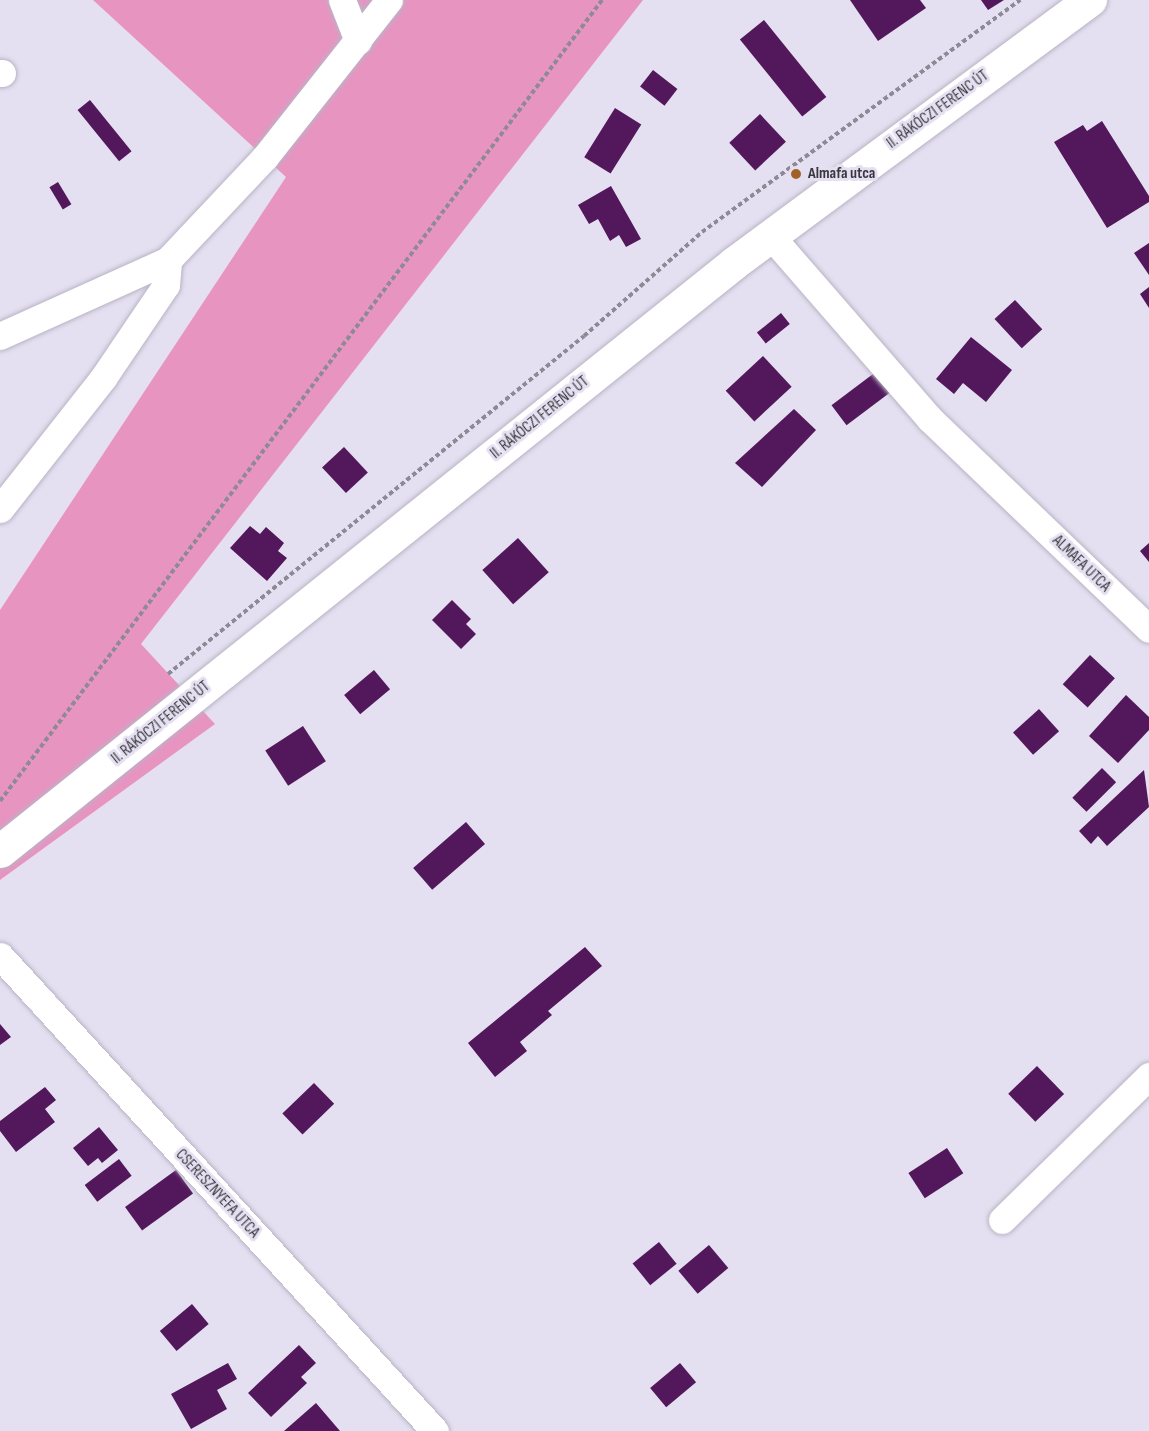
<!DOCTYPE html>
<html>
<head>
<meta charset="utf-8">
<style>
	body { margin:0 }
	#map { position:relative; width:1149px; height:1431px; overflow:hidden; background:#e5e0f1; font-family:"Sofia Sans Condensed",sans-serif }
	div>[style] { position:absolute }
	.green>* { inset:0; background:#e894c1 }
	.building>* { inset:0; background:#52185b; transform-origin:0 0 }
	.path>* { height:4px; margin-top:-2px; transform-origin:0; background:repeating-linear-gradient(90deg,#8d8a95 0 4.5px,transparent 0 7.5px) }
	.roads { filter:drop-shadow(0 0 2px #b8b4c4) drop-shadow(0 0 2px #b8b4c4) }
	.minor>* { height:27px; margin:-13.5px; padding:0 13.5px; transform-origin:13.5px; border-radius:13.5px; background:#fff }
	.major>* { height:33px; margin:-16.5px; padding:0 16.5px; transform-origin:16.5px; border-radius:16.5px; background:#fff }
	.dots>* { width:16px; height:16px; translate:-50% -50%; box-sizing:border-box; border:3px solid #e5e0f1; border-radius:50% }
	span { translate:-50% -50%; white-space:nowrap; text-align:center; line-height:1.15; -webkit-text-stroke:6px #e5e0f1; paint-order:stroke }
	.street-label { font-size:16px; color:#39373d }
	.poi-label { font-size:16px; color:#39373d; font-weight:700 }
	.left { translate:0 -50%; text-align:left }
</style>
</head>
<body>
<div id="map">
	<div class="green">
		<i style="clip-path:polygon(93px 0,643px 0,141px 644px,215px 724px,0 880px,0 610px,286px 177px)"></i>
	</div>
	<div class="building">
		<i style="clip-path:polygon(850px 0,920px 0,926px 8px,878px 41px)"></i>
		<i style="clip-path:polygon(981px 0,1004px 0,988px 10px)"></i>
		<i style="left:764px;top:20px;width:99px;height:31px;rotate:51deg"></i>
		<i style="left:653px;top:70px;width:31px;height:21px;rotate:38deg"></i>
		<i style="left:90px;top:100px;width:66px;height:16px;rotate:51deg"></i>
		<i style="left:615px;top:108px;width:31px;height:58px;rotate:32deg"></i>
		<i style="left:760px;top:114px;width:38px;height:42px;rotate:47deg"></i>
		<i style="clip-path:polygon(1102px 121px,1149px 196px,1149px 202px,1107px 228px,1054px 142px,1083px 125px,1087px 131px)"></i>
		<i style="left:58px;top:182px;width:26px;height:10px;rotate:59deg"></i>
		<i style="clip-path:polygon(611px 186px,641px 239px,626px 247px,619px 235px,610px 241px,598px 219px,589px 224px,578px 205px)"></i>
		<i style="clip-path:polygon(1149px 243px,1149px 275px,1134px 253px)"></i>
		<i style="clip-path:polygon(1149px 287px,1149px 308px,1140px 294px)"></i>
		<i style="left:1015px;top:300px;width:40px;height:28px;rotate:47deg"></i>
		<i style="left:781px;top:313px;width:14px;height:31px;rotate:51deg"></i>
		<i style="clip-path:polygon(971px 337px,1012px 370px,986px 402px,963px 383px,954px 394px,936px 379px)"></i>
		<i style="left:763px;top:356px;width:42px;height:51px;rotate:47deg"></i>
		<i style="left:877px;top:371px;width:25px;height:57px;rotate:53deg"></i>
		<i style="clip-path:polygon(794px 409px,816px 430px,762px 487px,735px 463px)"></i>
		<i style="left:344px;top:447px;width:35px;height:30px;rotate:47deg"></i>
		<i style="clip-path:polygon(250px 526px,260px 534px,266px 527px,284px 543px,278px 551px,287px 558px,267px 581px,230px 548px)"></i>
		<i style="left:518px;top:538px;width:46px;height:48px;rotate:48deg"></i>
		<i style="clip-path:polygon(1149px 543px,1149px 562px,1140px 551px)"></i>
		<i style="clip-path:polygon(452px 600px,471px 619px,466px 624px,476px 634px,461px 649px,432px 620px)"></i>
		<i style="left:1090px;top:655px;width:34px;height:40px;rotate:43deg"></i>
		<i style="left:374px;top:670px;width:25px;height:39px;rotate:50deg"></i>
		<i style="clip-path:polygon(1126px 695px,1149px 717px,1149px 730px,1118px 763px,1089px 736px)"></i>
		<i style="left:1039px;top:709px;width:30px;height:35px;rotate:48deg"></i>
		<i style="left:303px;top:726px;width:42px;height:45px;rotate:57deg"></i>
		<i style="left:1102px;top:768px;width:20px;height:42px;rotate:45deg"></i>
		<i style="clip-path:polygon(1144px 770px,1149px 807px,1107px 846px,1098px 836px,1091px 844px,1079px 831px)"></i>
		<i style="left:466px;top:822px;width:29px;height:70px;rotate:49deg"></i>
		<i style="clip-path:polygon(585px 947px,602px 966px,548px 1011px,552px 1015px,520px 1042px,527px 1051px,495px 1077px,468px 1043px)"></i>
		<i style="clip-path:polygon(0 1024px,11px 1037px,0 1045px)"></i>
		<i style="left:1037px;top:1066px;width:39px;height:40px;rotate:46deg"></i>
		<i style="left:314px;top:1083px;width:29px;height:44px;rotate:46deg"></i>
		<i style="clip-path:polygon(45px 1087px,56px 1100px,45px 1109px,55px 1122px,16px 1152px,0 1131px,0 1121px)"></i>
		<i style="clip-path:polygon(99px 1127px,118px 1150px,102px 1163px,98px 1158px,88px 1166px,73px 1148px)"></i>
		<i style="left:947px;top:1148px;width:30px;height:46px;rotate:57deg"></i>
		<i style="left:119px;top:1159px;width:21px;height:43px;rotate:53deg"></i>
		<i style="left:176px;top:1170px;width:29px;height:63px;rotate:54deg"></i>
		<i style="left:659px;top:1242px;width:28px;height:34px;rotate:51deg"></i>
		<i style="left:709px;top:1245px;width:30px;height:40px;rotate:50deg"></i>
		<i style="left:192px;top:1304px;width:26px;height:42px;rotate:50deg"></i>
		<i style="clip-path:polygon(299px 1345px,316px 1363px,301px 1377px,307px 1383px,271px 1417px,248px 1393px)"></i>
		<i style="clip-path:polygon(228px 1363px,237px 1379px,217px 1390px,227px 1409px,191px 1429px,171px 1394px)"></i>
		<i style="left:680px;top:1363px;width:25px;height:39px;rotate:50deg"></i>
		<i style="clip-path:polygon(316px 1403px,340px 1431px,284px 1431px)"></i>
	</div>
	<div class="path">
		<i style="left:168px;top:674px;width:536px;rotate:-39.09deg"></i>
		<i style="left:584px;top:336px;width:157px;rotate:-41.4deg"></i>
		<i style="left:702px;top:232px;width:394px;rotate:-36.1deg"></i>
		<i style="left:0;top:801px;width:1002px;rotate:-53.07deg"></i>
	</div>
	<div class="roads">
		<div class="minor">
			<i style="left:342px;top:0;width:44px;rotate:68.7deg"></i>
			<i style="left:0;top:73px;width:2px"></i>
			<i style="left:770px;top:235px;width:244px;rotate:49deg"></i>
			<i style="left:930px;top:419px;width:303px;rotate:43.8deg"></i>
			<i style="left:0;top:336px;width:184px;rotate:-24.3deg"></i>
			<i style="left:168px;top:260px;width:141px;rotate:-46.7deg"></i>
			<i style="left:265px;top:157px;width:200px;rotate:-51.7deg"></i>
			<i style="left:0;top:509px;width:167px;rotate:-51.8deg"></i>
			<i style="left:103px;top:378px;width:112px;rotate:-55.9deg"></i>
			<i style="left:166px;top:285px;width:25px;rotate:-85deg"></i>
			<i style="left:0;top:956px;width:644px;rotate:47.52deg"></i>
			<i style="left:1002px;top:1220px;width:206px;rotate:-44.4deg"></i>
		</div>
		<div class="major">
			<i style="left:0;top:851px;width:940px;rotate:-38.7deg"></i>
			<i style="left:734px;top:263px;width:443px;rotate:-36.5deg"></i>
		</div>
	</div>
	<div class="dots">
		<i style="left:796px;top:174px;background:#a16229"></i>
	</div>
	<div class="street-label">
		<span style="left:938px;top:110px;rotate:-36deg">II. RÁKÓCZI FERENC ÚT</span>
		<span style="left:540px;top:418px;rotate:-39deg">II. RÁKÓCZI FERENC ÚT</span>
		<span style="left:1081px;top:564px;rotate:44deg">ALMAFA UTCA</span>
		<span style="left:161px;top:723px;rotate:-39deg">II. RÁKÓCZI FERENC ÚT</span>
		<span style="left:217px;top:1194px;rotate:47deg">CSERESZNYEFA UTCA</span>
	</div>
	<div class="poi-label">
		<span class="left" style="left:808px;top:174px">Almafa utca</span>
	</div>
</div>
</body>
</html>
